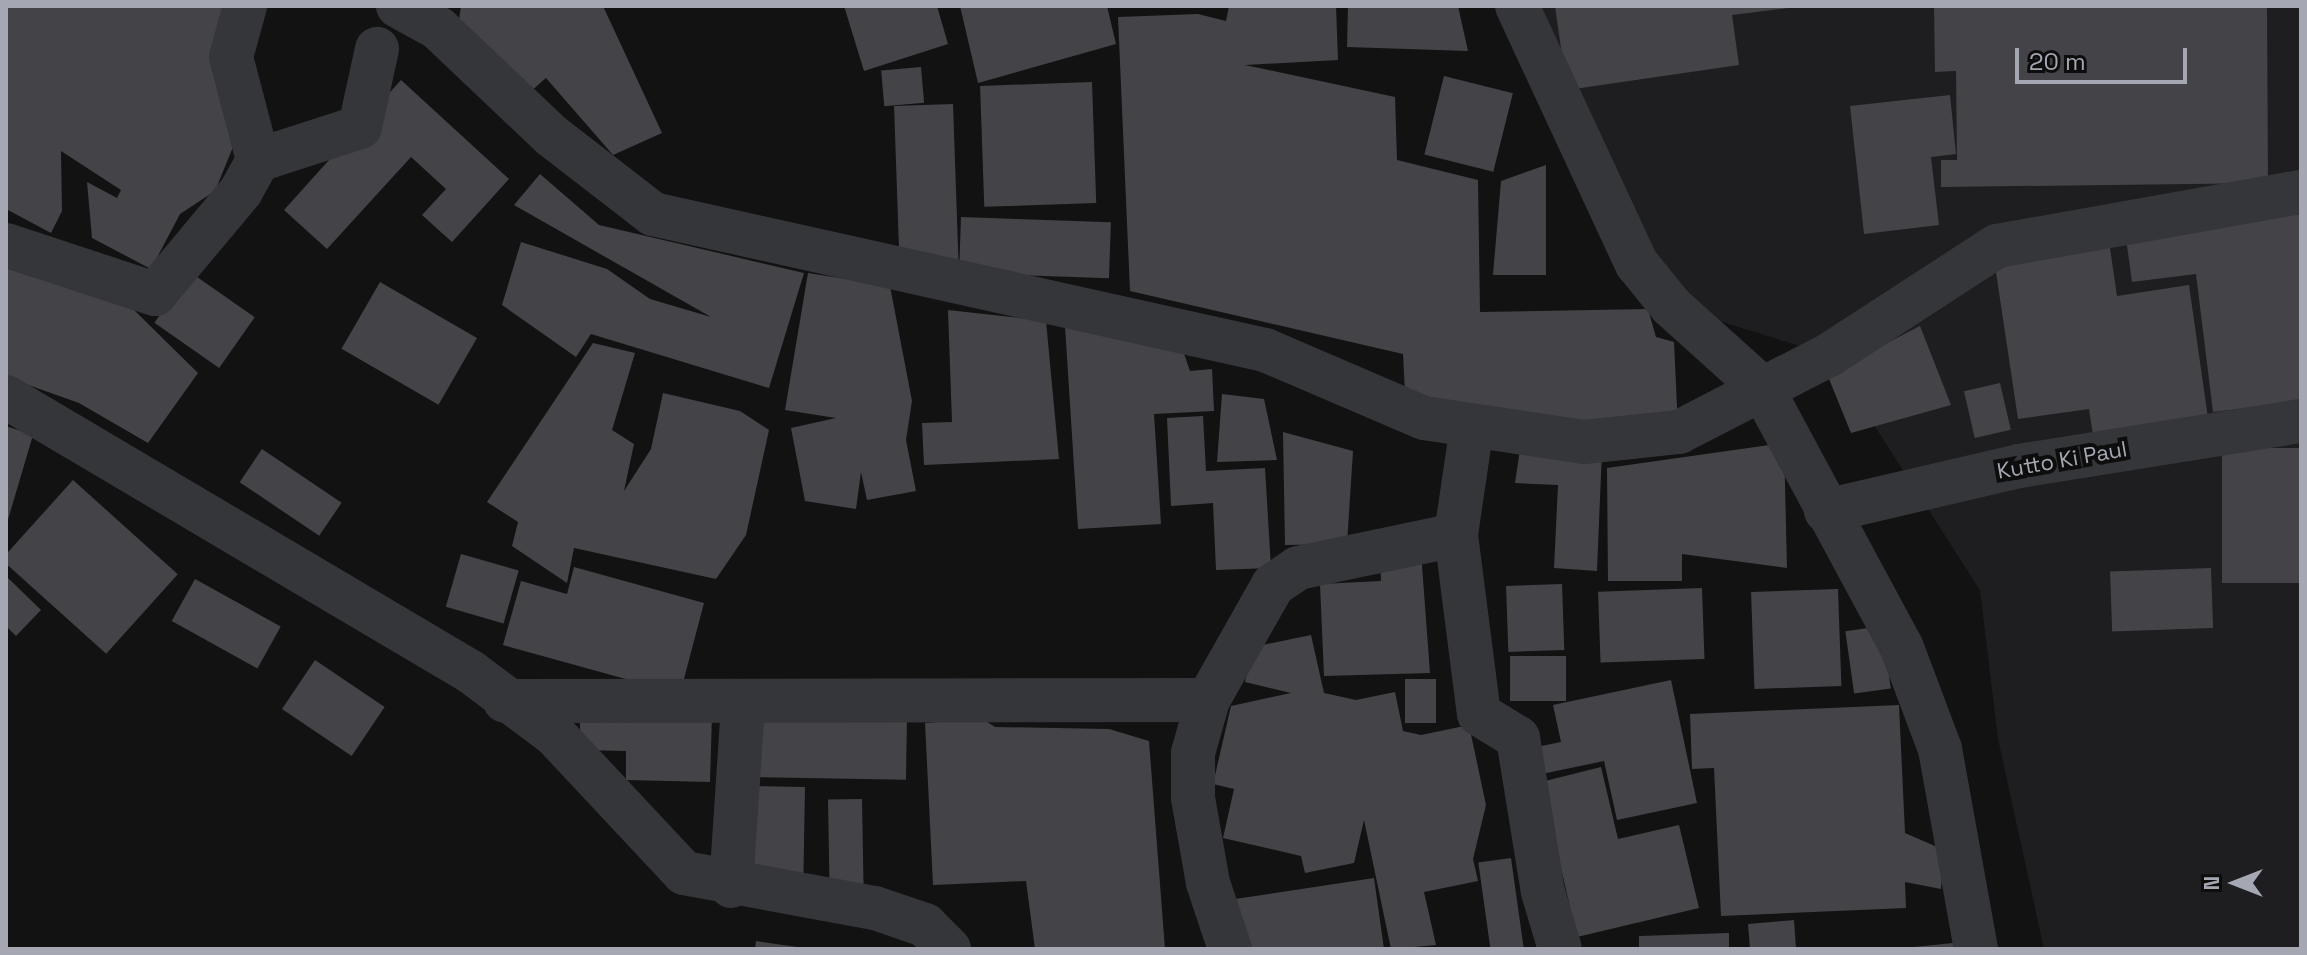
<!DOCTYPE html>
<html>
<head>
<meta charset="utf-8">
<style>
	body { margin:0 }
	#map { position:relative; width:2307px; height:955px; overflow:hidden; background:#121213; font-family:"Space Grotesk",sans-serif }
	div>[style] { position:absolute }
	.built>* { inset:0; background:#1e1e20 }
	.building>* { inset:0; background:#444448; transform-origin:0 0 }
	.minor>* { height:44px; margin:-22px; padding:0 22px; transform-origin:22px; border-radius:22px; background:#35363a }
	span { translate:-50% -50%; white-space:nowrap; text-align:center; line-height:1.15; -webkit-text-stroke:8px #0d0d0e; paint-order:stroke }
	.street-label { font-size:22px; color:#a5a8b2 }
	.frame { position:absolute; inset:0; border:8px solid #a5a8b2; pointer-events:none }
	.north { position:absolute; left:2195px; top:843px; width:80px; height:80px; -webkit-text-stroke:6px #0d0d0e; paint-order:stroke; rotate:270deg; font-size:22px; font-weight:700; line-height:32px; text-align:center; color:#a5a8b2 }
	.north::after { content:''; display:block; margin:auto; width:28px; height:36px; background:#a5a8b2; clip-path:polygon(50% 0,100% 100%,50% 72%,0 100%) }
	.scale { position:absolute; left:2015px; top:48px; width:172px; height:36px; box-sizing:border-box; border:4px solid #a5a8b2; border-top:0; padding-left:10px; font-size:24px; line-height:28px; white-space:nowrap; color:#a5a8b2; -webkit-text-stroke:6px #0d0d0e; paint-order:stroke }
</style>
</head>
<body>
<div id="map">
	<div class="built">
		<i style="clip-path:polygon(1535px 6px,2301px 6px,2301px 949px,2044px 949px,1998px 739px,1980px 590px,1829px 355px,1671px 306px)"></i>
	</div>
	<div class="building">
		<i style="clip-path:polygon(6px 6px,225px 6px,233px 147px,215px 191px,180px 214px,151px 269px,92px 238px,87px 182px,117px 198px,121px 190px,61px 151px,62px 211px,51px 233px,6px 209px)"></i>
		<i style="clip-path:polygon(461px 6px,603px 6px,662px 133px,613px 155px,546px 78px,522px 99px,458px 26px)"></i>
		<i style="clip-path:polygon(844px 6px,937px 6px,948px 44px,864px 71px)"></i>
		<i style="clip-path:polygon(960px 6px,1107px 6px,1116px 44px,978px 83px)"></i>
		<i style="clip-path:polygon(1229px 6px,1336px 6px,1338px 60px,1245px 65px,1395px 97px,1397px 160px,1478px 180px,1480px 312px,1648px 309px,1656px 337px,1674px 342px,1678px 428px,1566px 433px,1405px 393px,1403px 354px,1130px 291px,1118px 17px,1198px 14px,1226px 21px)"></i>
		<i style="clip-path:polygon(1348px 6px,1458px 6px,1468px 51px,1347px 47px)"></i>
		<i style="clip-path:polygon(1555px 6px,1789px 6px,1789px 8px,1732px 15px,1739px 65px,1567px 90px)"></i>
		<i style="clip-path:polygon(1934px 6px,2267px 6px,2268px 183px,1941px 187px,1941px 160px,1957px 160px,1956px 71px,1935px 72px)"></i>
		<i style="left:921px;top:67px;width:36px;height:40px;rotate:85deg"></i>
		<i style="left:1444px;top:76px;width:71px;height:81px;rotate:14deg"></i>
		<i style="clip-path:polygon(401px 80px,509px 179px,452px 242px,422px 215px,446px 189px,411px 157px,327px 249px,284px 210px)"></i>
		<i style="left:1092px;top:82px;width:121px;height:112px;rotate:88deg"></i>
		<i style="clip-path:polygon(1950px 95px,1956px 154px,1931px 157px,1939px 225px,1864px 234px,1850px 106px)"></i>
		<i style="left:953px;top:104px;width:156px;height:59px;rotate:88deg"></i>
		<i style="clip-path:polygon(1546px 165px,1546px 275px,1493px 275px,1501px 181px)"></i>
		<i style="clip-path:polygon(540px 174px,599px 225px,804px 273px,769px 388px,591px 334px,576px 357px,502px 305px,521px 242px,607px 269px,650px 299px,711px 317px,514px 205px)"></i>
		<i style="clip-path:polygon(2301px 214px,2301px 401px,2213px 412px,2196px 274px,2132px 282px,2125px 231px)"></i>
		<i style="left:961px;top:217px;width:150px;height:56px;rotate:2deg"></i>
		<i style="clip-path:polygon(2109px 241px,2117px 296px,2189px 285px,2208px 418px,2093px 435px,2089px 409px,2018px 419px,1994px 259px)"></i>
		<i style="clip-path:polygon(6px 268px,134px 310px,198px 373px,148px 443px,79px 403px,6px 377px)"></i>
		<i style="left:190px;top:272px;width:79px;height:62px;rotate:35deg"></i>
		<i style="clip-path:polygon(808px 273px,890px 286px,912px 401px,906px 440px,916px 491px,867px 500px,861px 472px,856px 509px,805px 501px,791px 428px,836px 418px,785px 410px)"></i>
		<i style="left:380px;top:282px;width:112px;height:77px;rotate:30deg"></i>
		<i style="clip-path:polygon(948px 310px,1046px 321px,1059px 459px,924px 465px,922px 423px,952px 422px)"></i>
		<i style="clip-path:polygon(1065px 326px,1179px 339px,1190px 371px,1212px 369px,1214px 411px,1154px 414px,1161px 524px,1078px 529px)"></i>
		<i style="clip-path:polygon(1920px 326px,1951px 405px,1851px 433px,1827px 374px)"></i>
		<i style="clip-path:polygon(593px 343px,635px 353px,612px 430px,634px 444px,624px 491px,651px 449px,663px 393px,740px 411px,769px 430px,746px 535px,716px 579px,574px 548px,567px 583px,512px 546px,518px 522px,487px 502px)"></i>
		<i style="left:2000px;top:383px;width:48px;height:37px;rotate:77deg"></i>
		<i style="clip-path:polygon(1222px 394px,1264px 399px,1277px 460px,1217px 462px)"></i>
		<i style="clip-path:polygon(1203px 416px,1206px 471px,1265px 468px,1271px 568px,1216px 570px,1213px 503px,1171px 506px,1167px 418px)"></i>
		<i style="clip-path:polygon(6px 426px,33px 435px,7px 523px,6px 523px)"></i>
		<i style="clip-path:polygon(1283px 432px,1353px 451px,1347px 544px,1285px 545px)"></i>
		<i style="clip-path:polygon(1521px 443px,1602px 450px,1597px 571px,1554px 568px,1558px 485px,1515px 483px)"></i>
		<i style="clip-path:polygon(1784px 443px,1787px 568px,1682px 554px,1682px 581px,1608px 581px,1607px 468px)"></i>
		<i style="left:2301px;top:448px;width:135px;height:79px;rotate:90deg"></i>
		<i style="left:262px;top:449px;width:96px;height:40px;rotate:34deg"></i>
		<i style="left:73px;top:480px;width:141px;height:107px;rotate:42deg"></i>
		<i style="clip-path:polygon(1421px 552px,1430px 673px,1324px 676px,1320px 584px,1381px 581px,1380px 554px)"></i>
		<i style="left:461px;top:554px;width:60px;height:55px;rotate:16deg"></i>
		<i style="clip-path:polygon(574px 567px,704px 603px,680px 694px,503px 645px,521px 581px,567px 594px)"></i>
		<i style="left:2211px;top:568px;width:60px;height:101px;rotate:88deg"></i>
		<i style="clip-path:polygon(6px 576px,41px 610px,16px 636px,6px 626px)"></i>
		<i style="left:195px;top:579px;width:98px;height:48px;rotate:29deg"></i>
		<i style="left:1562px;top:584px;width:66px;height:56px;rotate:88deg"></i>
		<i style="left:1702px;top:588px;width:71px;height:104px;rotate:88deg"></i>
		<i style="left:1838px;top:589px;width:97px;height:87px;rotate:88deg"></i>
		<i style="left:1882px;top:626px;width:63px;height:37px;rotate:82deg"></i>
		<i style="clip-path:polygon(1311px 635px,1324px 693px,1356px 700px,1395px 692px,1403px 731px,1421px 735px,1469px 725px,1486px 805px,1473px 859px,1478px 881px,1424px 892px,1436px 945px,1391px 949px,1364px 820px,1354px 863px,1305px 873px,1301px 856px,1223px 838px,1234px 789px,1213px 784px,1231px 706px,1291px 693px,1245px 682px,1253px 647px)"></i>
		<i style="left:1510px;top:656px;width:56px;height:45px"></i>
		<i style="left:315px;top:660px;width:84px;height:59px;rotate:34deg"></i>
		<i style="left:1405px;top:679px;width:31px;height:44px"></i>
		<i style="clip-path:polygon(1671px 680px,1697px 803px,1617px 820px,1604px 761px,1532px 776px,1527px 749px,1561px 742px,1553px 705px)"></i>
		<i style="clip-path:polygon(1899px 705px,1905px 833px,1944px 850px,1941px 889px,1905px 882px,1906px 908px,1721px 916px,1714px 768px,1692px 769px,1690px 714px)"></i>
		<i style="clip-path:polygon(580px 713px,712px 714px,710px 782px,626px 780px,626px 751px,580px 750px)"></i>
		<i style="left:752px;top:717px;width:155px;height:60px;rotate:1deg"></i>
		<i style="clip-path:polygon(983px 719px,995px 727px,1109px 729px,1149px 741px,1165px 949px,1035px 949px,1026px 881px,933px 885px,925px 723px)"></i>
		<i style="clip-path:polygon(1601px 767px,1618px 839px,1679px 825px,1699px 908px,1577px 937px,1541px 782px)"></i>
		<i style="left:748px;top:786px;width:57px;height:88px;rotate:1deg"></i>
		<i style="left:862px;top:799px;width:88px;height:34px;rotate:89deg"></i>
		<i style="left:1511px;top:858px;width:92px;height:33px;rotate:82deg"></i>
		<i style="clip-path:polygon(1374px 878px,1384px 949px,1242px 949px,1235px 899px)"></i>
		<i style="clip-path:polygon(1794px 920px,1796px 949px,1750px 949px,1748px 924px)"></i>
		<i style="clip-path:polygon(1729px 933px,1729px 949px,1639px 949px,1639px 936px)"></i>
		<i style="clip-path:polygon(756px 941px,797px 947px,797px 949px,755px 949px)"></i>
		<i style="clip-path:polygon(1953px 943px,1955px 949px,1914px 949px,1914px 947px)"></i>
	</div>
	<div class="minor">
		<i style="left:398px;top:6px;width:46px;rotate:28.8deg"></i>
		<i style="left:438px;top:28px;width:157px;rotate:43.5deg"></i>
		<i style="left:552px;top:136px;width:128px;rotate:37.7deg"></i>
		<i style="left:653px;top:214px;width:627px;rotate:12.53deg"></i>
		<i style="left:1265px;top:350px;width:173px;rotate:23.2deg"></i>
		<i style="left:1424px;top:418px;width:162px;rotate:8.5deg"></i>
		<i style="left:1584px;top:442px;width:96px;rotate:-6deg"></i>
		<i style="left:1679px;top:432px;width:169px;rotate:-27.2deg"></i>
		<i style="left:1829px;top:355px;width:200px;rotate:-33deg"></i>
		<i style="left:1997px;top:246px;width:309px;rotate:-10.1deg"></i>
		<i style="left:1517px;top:6px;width:285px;rotate:65.1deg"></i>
		<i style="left:1637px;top:264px;width:54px;rotate:51deg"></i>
		<i style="left:1671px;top:306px;width:122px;rotate:42deg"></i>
		<i style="left:1762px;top:388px;width:295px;rotate:61.7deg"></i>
		<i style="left:1902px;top:648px;width:108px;rotate:69.4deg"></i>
		<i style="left:1940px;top:749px;width:203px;rotate:79.8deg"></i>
		<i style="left:258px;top:160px;width:107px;rotate:-17.9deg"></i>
		<i style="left:360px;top:127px;width:80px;rotate:-77.7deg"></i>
		<i style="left:6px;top:245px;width:157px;rotate:18.2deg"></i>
		<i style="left:155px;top:294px;width:134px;rotate:-50.1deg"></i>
		<i style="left:241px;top:191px;width:35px;rotate:-61deg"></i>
		<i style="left:258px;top:160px;width:106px;rotate:-104.7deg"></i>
		<i style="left:231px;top:57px;width:53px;rotate:-74.6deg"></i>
		<i style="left:6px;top:397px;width:540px;rotate:30.6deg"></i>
		<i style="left:471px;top:672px;width:104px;rotate:36.8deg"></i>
		<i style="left:554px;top:734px;width:190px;rotate:46.9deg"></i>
		<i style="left:684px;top:873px;width:194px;rotate:10.4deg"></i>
		<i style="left:875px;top:908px;width:53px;rotate:18.8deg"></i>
		<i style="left:925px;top:925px;width:34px;rotate:45deg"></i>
		<i style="left:1472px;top:426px;width:110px;rotate:98.4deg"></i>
		<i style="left:1456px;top:535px;width:180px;rotate:82.7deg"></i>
		<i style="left:1479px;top:714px;width:46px;rotate:31.6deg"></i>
		<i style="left:1518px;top:738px;width:156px;rotate:80.8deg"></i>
		<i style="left:1543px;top:892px;width:59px;rotate:73.4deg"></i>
		<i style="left:1826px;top:511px;width:198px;rotate:-13.1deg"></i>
		<i style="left:2019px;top:466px;width:286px;rotate:-9.1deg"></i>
		<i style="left:505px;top:701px;width:703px;rotate:-0.08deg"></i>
		<i style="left:731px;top:886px;width:182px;rotate:-86.2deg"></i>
		<i style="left:1230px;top:949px;width:70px;rotate:-108.4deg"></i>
		<i style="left:1208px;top:883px;width:86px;rotate:-100deg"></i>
		<i style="left:1193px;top:798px;width:45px;rotate:-90deg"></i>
		<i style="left:1193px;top:753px;width:55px;rotate:-74.2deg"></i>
		<i style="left:1208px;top:700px;width:132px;rotate:-60.5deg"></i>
		<i style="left:1273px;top:585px;width:30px;rotate:-34deg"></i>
		<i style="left:1298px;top:568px;width:161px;rotate:-11.8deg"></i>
	</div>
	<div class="street-label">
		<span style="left:2062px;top:460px;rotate:-10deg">Kutto Ki Paul</span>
	</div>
	<div class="frame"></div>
	<div class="north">N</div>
	<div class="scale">20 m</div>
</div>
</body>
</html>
